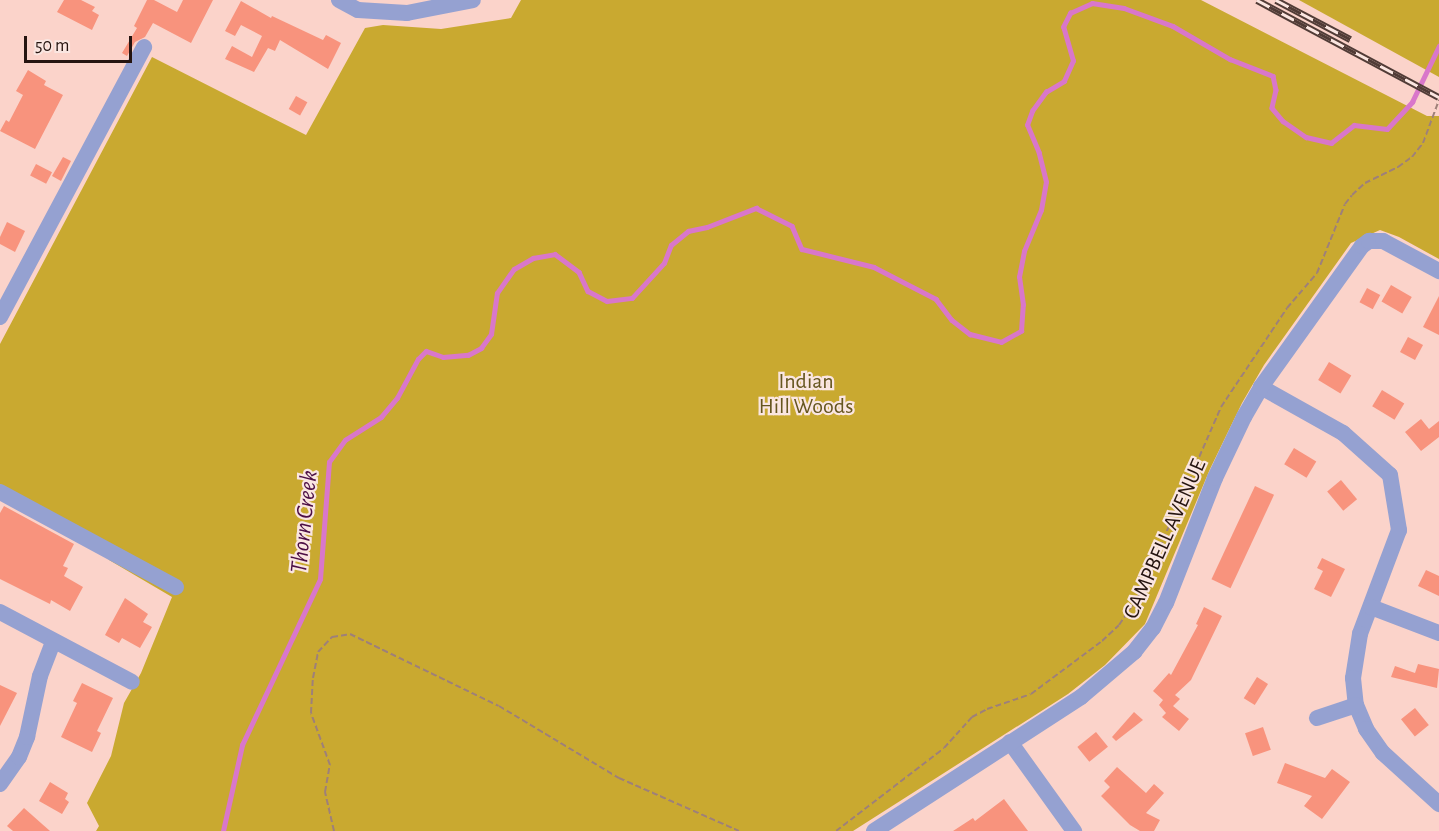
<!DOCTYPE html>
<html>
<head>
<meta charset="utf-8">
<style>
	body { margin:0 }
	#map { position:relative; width:1439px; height:831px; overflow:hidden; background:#fbd3ca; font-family:"Alegreya Sans",sans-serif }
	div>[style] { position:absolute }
	.green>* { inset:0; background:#c9a930 }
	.stream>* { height:4.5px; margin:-2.25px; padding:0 2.25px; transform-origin:2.25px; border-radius:2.25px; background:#d977ca }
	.building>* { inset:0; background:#f8937d; transform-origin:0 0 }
	.path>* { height:2px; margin-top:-1px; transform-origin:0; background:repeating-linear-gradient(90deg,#9e8079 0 6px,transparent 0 9px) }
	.minor>* { height:16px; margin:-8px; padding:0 8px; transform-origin:8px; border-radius:8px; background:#95a1d1 }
	.rail>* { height:7px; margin-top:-3.5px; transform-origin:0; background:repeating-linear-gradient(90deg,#fae6e1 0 14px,#513c37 0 28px); box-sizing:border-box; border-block:2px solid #513c37 }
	span { translate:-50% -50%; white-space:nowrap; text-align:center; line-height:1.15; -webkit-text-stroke:4.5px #fae6e1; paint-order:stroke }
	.park-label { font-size:22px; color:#66561f }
	.street-label { font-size:22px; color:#251410 }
	.water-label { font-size:24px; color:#4c0e45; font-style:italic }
	.scale { position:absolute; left:24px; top:36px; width:108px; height:27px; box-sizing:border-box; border:3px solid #251410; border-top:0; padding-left:8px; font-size:18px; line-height:21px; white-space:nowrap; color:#251410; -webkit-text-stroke:4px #fae6e1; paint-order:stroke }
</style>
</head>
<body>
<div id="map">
	<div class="green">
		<i style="clip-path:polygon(521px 0,1201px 0,1427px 116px,1439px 116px,1439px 259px,1399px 237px,1380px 230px,1351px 243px,1264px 365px,1242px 403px,1210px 469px,1145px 624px,1105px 665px,1068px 694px,853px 831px,96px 831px,99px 826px,87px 803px,111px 756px,124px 703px,141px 673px,172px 597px,109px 560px,100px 540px,0 484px,0 344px,152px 57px,306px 135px,365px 28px,383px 25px,441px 29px,511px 18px)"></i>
		<i style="clip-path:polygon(1299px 0,1439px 0,1439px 77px)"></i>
	</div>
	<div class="stream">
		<i style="left:223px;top:831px;width:88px;rotate:-77.5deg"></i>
		<i style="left:242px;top:745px;width:183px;rotate:-64.8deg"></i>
		<i style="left:320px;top:579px;width:117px;rotate:-85.6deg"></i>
		<i style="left:329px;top:462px;width:27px;rotate:-54deg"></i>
		<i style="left:345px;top:440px;width:43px;rotate:-32.6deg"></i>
		<i style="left:381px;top:417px;width:25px;rotate:-50deg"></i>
		<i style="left:397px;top:398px;width:44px;rotate:-61.7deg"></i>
		<i style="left:418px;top:359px;width:11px;rotate:-45deg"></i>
		<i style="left:426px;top:351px;width:18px;rotate:19deg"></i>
		<i style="left:443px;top:357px;width:25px;rotate:-5deg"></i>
		<i style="left:468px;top:355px;width:15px;rotate:-28deg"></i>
		<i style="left:481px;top:348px;width:17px;rotate:-54deg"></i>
		<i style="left:491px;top:334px;width:41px;rotate:-81.7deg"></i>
		<i style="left:497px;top:293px;width:29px;rotate:-55deg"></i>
		<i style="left:514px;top:269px;width:22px;rotate:-30deg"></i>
		<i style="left:533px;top:258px;width:22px;rotate:-10deg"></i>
		<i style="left:555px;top:254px;width:30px;rotate:37deg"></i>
		<i style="left:579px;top:272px;width:21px;rotate:65deg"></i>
		<i style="left:588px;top:291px;width:21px;rotate:28deg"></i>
		<i style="left:607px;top:301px;width:25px;rotate:-7deg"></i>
		<i style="left:632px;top:298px;width:47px;rotate:-47.6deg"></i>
		<i style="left:664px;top:263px;width:19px;rotate:-69deg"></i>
		<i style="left:671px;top:245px;width:22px;rotate:-39deg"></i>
		<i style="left:688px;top:231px;width:19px;rotate:-12deg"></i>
		<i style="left:707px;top:227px;width:53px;rotate:-21.2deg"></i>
		<i style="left:756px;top:208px;width:40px;rotate:26.6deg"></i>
		<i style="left:792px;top:226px;width:25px;rotate:67deg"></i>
		<i style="left:802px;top:249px;width:74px;rotate:14deg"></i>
		<i style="left:874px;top:267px;width:70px;rotate:27.3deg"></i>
		<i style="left:936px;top:299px;width:26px;rotate:53deg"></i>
		<i style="left:952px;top:320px;width:23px;rotate:38deg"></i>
		<i style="left:970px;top:334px;width:32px;rotate:14deg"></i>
		<i style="left:1001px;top:342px;width:23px;rotate:-29deg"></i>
		<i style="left:1021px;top:331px;width:26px;rotate:-86deg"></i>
		<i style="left:1023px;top:305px;width:28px;rotate:-98deg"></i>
		<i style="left:1019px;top:277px;width:26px;rotate:-79deg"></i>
		<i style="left:1024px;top:251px;width:44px;rotate:-67.5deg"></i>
		<i style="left:1041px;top:210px;width:28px;rotate:-80deg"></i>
		<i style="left:1046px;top:182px;width:30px;rotate:-104deg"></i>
		<i style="left:1039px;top:153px;width:30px;rotate:-113deg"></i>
		<i style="left:1027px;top:125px;width:15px;rotate:-70deg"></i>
		<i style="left:1032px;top:111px;width:24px;rotate:-54deg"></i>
		<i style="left:1046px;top:92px;width:21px;rotate:-31deg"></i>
		<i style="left:1064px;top:81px;width:22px;rotate:-66deg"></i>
		<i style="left:1073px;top:61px;width:35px;rotate:-106deg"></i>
		<i style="left:1063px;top:27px;width:16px;rotate:-63deg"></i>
		<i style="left:1070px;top:13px;width:24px;rotate:-24deg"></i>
		<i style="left:1092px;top:3px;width:32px;rotate:9deg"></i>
		<i style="left:1124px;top:8px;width:52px;rotate:20.2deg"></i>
		<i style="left:1173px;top:26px;width:66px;rotate:30.1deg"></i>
		<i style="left:1230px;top:59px;width:46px;rotate:21.6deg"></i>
		<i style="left:1273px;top:76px;width:14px;rotate:78deg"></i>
		<i style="left:1276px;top:90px;width:18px;rotate:103deg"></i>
		<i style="left:1272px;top:108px;width:17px;rotate:50deg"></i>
		<i style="left:1283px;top:121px;width:28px;rotate:35deg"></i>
		<i style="left:1306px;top:137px;width:26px;rotate:13deg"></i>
		<i style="left:1331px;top:143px;width:29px;rotate:-38deg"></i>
		<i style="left:1354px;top:125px;width:33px;rotate:7deg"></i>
		<i style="left:1387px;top:129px;width:37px;rotate:-47deg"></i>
		<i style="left:1412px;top:102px;width:62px;rotate:-64.3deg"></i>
	</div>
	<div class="building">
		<i style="clip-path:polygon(64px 0,81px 0,95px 7px,92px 11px,99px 15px,92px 30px,57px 12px)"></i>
		<i style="clip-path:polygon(147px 0,154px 0,177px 12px,183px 0,213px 0,191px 43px,153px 23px,145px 37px,135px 42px,127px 56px,122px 53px,137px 28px,134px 26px)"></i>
		<i style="clip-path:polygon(241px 1px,271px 18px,272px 16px,323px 40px,326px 35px,341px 43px,328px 69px,280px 40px,275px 51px,268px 48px,254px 72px,225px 59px,232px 46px,252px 57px,262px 36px,241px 25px,235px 36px,225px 31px)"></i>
		<i style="clip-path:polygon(28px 70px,46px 81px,44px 85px,63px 95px,35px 149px,0 131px,6px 120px,9px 122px,23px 95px,16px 91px)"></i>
		<i style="left:296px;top:96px;width:13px;height:15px;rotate:29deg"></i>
		<i style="clip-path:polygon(63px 157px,71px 161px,61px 181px,52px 176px)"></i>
		<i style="left:36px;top:164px;width:18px;height:13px;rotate:27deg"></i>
		<i style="clip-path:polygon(7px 222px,25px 231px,15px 252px,0 244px,0 237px)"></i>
		<i style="left:1391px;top:285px;width:24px;height:19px;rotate:30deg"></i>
		<i style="left:1367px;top:288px;width:15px;height:16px;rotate:28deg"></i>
		<i style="clip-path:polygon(1439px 296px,1439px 335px,1423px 327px)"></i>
		<i style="left:1408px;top:337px;width:17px;height:17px;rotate:28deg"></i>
		<i style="left:1329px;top:362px;width:26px;height:21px;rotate:31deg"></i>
		<i style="left:1382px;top:390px;width:26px;height:19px;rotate:31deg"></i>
		<i style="clip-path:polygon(1421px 419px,1429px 429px,1439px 421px,1439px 437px,1421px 451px,1405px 432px)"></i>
		<i style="left:1294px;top:448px;width:26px;height:19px;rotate:31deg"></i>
		<i style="left:1341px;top:480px;width:25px;height:18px;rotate:50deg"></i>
		<i style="left:1255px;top:486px;width:21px;height:103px;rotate:25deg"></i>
		<i style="clip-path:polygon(4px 506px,74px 544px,63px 566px,68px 568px,64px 576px,83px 587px,70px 611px,51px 600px,50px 604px,0 579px,0 513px)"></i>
		<i style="clip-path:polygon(1322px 558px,1345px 569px,1331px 597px,1314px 589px,1323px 571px,1317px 568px)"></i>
		<i style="clip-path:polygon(1426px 570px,1439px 576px,1439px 596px,1418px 586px)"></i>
		<i style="clip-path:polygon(125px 598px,148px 614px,143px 622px,152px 627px,140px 648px,122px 638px,119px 643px,105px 635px)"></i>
		<i style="clip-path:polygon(1204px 607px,1222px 616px,1191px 680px,1175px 695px,1180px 699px,1173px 706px,1189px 719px,1179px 731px,1162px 717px,1166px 713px,1159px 705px,1163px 700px,1153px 691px,1169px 673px,1171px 675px,1198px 625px,1196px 624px)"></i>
		<i style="clip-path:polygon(1418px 664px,1439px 669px,1437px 688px,1391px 677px,1395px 666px,1415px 673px)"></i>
		<i style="left:1257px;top:677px;width:13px;height:25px;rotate:32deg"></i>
		<i style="clip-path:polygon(82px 683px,113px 698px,97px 731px,101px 733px,92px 752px,61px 737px,77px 703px,73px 701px)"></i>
		<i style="clip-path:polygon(0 685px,17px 693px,0 726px)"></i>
		<i style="left:1415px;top:708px;width:22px;height:18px;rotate:51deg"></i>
		<i style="clip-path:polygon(1134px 712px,1143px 720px,1116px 741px,1112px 737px)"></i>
		<i style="left:1263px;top:727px;width:24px;height:19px;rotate:71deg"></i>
		<i style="left:1096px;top:732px;width:19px;height:24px;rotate:51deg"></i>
		<i style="clip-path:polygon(1285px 763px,1325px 778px,1332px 769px,1350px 782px,1322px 819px,1304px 806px,1312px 796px,1277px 783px)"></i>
		<i style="clip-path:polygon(1117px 767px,1146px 793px,1154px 784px,1164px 793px,1146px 813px,1160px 820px,1154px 831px,1140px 831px,1130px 825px,1101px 796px,1110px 787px,1104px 781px)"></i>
		<i style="clip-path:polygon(50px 782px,68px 793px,65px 799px,69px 802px,62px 814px,39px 801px)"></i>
		<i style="clip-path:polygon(1004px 799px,1028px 831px,953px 831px,973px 818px,975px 821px)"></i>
		<i style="clip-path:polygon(24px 808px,50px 831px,13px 831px,7px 826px)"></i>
	</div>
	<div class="path">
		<i style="left:334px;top:831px;width:40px;rotate:-103deg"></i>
		<i style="left:325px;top:792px;width:27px;rotate:-80deg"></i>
		<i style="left:330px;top:765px;width:55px;rotate:-110.1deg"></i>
		<i style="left:311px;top:713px;width:35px;rotate:-87deg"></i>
		<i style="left:313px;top:678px;width:26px;rotate:-79deg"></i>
		<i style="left:318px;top:652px;width:21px;rotate:-47deg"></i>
		<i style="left:332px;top:637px;width:18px;rotate:-9deg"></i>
		<i style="left:350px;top:634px;width:165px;rotate:25.8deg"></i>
		<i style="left:499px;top:706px;width:140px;rotate:31deg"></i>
		<i style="left:619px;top:778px;width:131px;rotate:23.8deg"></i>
		<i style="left:836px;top:831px;width:136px;rotate:-37.5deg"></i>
		<i style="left:944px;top:748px;width:42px;rotate:-47.9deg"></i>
		<i style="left:972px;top:717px;width:17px;rotate:-28deg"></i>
		<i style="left:987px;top:709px;width:46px;rotate:-18.8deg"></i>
		<i style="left:1031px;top:694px;width:89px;rotate:-36.7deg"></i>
		<i style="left:1102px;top:641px;width:23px;rotate:-43deg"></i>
		<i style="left:1119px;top:625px;width:34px;rotate:-56deg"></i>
		<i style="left:1138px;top:597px;width:207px;rotate:-66.4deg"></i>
		<i style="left:1221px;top:407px;width:119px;rotate:-56.3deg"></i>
		<i style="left:1287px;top:308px;width:46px;rotate:-49.4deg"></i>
		<i style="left:1317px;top:273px;width:74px;rotate:-67.9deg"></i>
		<i style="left:1345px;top:204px;width:11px;rotate:-52deg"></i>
		<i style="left:1352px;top:195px;width:18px;rotate:-43deg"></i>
		<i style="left:1365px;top:183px;width:37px;rotate:-26deg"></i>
		<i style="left:1398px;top:167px;width:17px;rotate:-36deg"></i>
		<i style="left:1412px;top:157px;width:18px;rotate:-52deg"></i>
		<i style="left:1423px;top:143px;width:46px;rotate:-69.6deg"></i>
	</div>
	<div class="minor">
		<i style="left:339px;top:0;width:21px;rotate:28deg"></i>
		<i style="left:358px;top:10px;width:49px;rotate:3.5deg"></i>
		<i style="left:407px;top:13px;width:67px;rotate:-11.1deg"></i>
		<i style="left:0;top:317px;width:306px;rotate:-61.9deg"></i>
		<i style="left:1261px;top:387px;width:94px;rotate:29.3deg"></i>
		<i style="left:1343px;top:433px;width:63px;rotate:41.8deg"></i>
		<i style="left:1390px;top:475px;width:56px;rotate:80.7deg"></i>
		<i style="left:1399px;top:530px;width:111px;rotate:110.6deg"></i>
		<i style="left:1360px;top:634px;width:45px;rotate:99deg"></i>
		<i style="left:1353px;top:678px;width:27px;rotate:84deg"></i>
		<i style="left:1356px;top:705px;width:26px;rotate:67deg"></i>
		<i style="left:1366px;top:729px;width:29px;rotate:55deg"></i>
		<i style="left:1383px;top:753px;width:76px;rotate:42.3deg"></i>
		<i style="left:0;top:492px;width:200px;rotate:28.4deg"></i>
		<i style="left:1371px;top:607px;width:73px;rotate:20.9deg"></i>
		<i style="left:0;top:612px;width:149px;rotate:27.9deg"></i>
		<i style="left:1317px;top:718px;width:41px;rotate:-18.4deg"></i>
		<i style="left:1010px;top:742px;width:110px;rotate:54.3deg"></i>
		<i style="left:0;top:784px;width:33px;rotate:-55deg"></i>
		<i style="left:19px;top:757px;width:22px;rotate:-68deg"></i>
		<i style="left:27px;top:737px;width:62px;rotate:-78deg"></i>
		<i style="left:40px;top:676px;width:36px;rotate:-69deg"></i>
		<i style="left:874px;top:831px;width:247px;rotate:-32.9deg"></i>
		<i style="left:1081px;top:697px;width:70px;rotate:-40.3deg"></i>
		<i style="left:1134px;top:652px;width:31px;rotate:-52deg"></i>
		<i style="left:1153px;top:628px;width:28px;rotate:-63deg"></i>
		<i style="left:1166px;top:603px;width:134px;rotate:-68.6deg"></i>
		<i style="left:1215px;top:478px;width:68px;rotate:-64.6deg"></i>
		<i style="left:1244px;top:417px;width:34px;rotate:-60deg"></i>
		<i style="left:1261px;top:387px;width:173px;rotate:-54.4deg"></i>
		<i style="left:1362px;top:246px;width:9px;rotate:-36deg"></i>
		<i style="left:1369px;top:241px;width:14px"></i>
		<i style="left:1383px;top:241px;width:64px;rotate:28.2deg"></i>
	</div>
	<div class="rail">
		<i style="left:1257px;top:0;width:206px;rotate:28.1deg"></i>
		<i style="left:1276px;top:0;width:84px;rotate:27.8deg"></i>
	</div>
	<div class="park-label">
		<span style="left:806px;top:394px">Indian<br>Hill Woods</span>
	</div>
	<div class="street-label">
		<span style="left:1165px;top:539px;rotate:-66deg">CAMPBELL AVENUE</span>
	</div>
	<div class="water-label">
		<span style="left:305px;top:522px;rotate:-84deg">Thorn Creek</span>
	</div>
	<div class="scale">50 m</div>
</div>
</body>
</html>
